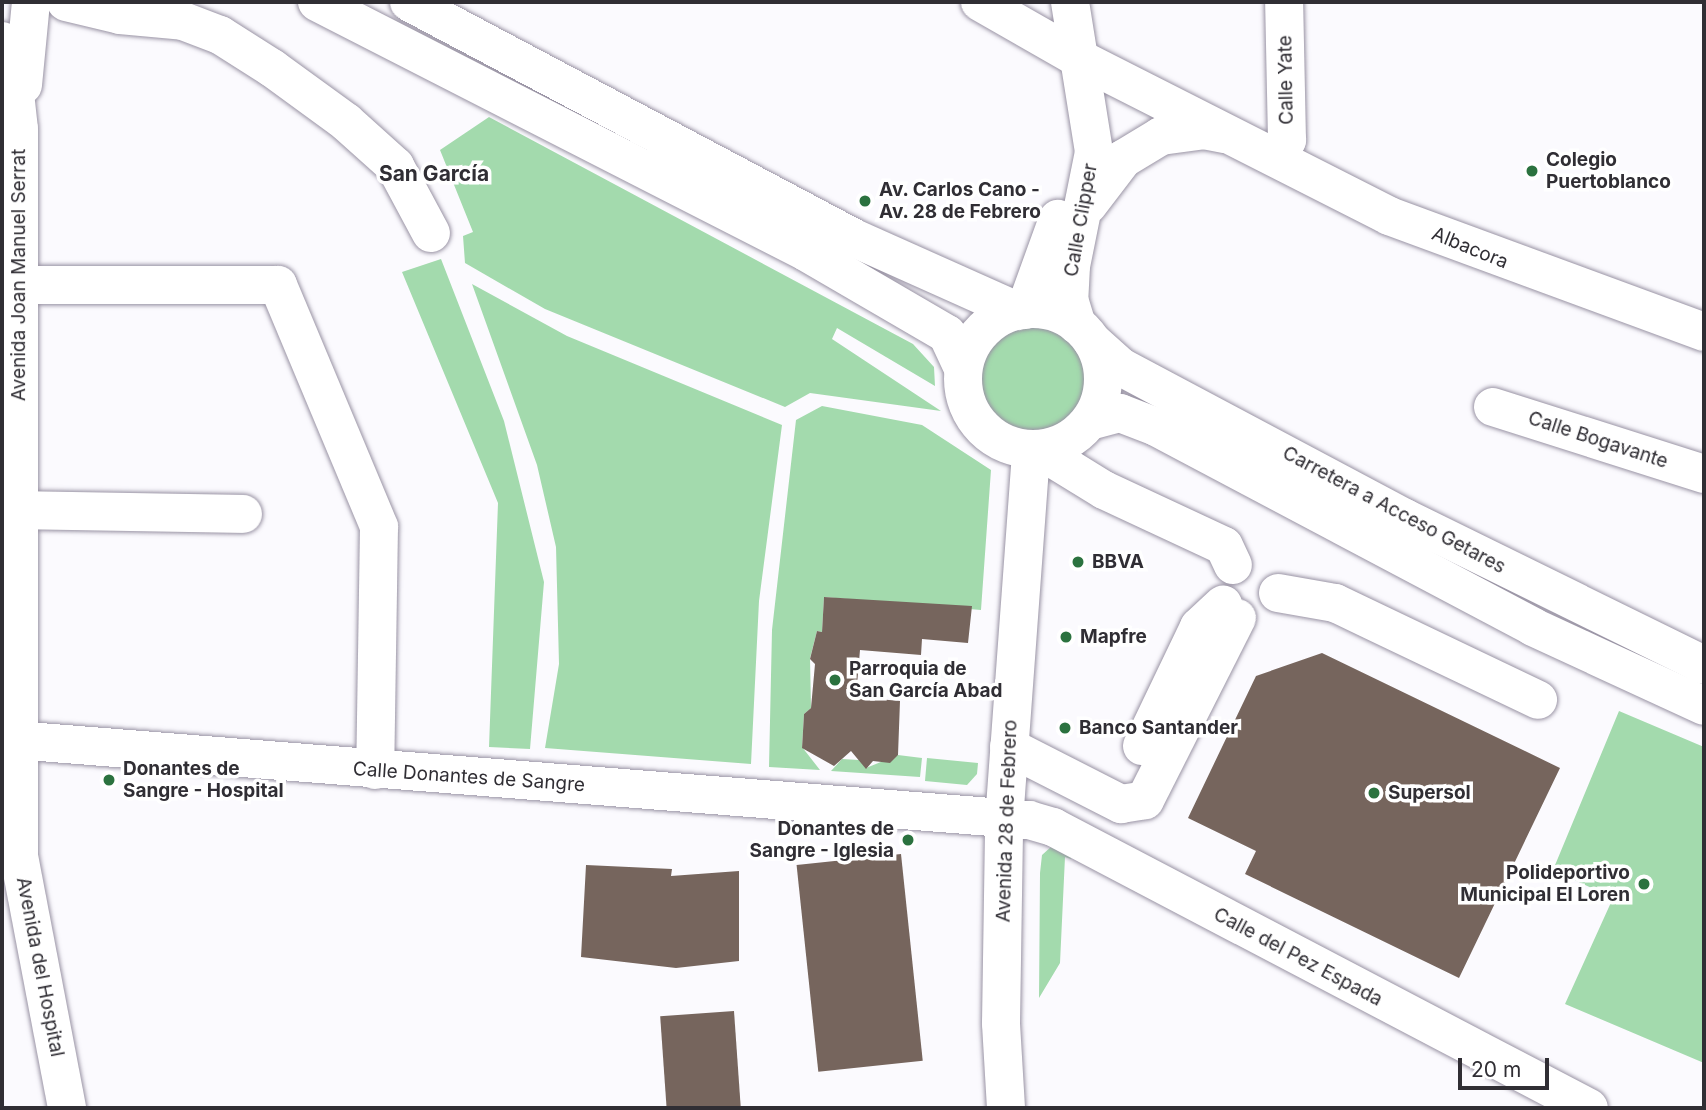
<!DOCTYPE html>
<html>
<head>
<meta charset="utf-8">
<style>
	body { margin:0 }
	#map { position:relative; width:1706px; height:1110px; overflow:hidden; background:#fbfafe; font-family:Inter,sans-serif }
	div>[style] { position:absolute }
	.green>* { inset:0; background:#a3daad }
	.round { border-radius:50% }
	.building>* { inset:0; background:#76655d; transform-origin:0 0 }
	.roads { filter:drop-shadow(0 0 2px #9993a4) drop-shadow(0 0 2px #9993a4) }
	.minor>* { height:38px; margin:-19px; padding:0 19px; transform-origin:19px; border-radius:19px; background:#fff }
	.minor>.ring { margin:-19px; padding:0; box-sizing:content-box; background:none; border:38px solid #fff; border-radius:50% }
	.dots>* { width:19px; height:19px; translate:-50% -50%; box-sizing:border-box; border:4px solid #fff; border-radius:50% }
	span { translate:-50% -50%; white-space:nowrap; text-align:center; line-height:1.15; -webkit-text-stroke:7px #fff; paint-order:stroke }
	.street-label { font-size:19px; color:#302e34 }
	.poi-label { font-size:19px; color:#302e34; font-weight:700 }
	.left { translate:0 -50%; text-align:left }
	.right { translate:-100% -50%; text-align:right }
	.neighbourhood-label { font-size:21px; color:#302e34; font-weight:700 }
	.frame { position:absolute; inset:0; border:4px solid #302e34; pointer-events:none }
	.scale { position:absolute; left:1458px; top:1058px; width:91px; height:32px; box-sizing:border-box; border:4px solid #302e34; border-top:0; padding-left:9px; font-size:21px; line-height:24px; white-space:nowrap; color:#302e34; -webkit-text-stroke:5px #fff; paint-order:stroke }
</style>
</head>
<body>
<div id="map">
	<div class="green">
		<i style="clip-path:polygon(489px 117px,913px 344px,934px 367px,935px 386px,837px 328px,832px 339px,941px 411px,810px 393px,785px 407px,545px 309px,465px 263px,463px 236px,473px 232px,440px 150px)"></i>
		<i style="clip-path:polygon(441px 259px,504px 421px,544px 582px,530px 749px,489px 747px,498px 503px,402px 272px)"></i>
		<i style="clip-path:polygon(472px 284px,567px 336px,782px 425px,759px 601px,751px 764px,545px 748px,559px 664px,556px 547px,537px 465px)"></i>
		<i class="round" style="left:981px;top:326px;width:106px;height:106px"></i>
		<i style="clip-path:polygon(822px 406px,922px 425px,991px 470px,981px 610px,824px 597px,822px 632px,817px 631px,810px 658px,811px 708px,804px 714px,802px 747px,820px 770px,769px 767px,772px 630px,796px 420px)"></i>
		<i style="clip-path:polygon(1619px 711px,1704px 747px,1704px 1063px,1565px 1004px,1613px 898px,1553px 870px)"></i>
		<i style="clip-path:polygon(898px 755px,922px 758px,920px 777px,831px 771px,842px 759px,859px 760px,866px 768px)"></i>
		<i style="clip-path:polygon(927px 758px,978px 763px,977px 774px,967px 785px,925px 781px)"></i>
		<i style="clip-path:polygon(1052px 846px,1071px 854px,1071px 859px,1065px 857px,1060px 963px,1039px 998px,1040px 873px,1042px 855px)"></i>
	</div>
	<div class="building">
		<i style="clip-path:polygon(824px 597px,972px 606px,968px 643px,922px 639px,921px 655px,860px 650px,856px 697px,900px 701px,898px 755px,890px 763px,873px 761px,866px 769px,851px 751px,834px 766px,802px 748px,804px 714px,811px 708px,815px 664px,810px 659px,817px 631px,822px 632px)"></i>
		<i style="clip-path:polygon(1322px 653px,1560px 768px,1459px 978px,1245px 874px,1256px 851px,1188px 818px,1256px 676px)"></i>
		<i style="left:901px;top:854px;width:208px;height:105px;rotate:84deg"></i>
		<i style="clip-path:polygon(586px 865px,672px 869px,671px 876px,739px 871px,739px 961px,676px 968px,581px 957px)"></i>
		<i style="left:734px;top:1011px;width:97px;height:74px;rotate:86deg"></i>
	</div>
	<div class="roads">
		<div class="minor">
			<i style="left:66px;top:2px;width:56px;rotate:13.5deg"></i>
			<i style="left:120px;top:15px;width:63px;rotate:5.4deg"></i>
			<i style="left:183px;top:21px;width:40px;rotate:21deg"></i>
			<i style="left:220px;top:35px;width:62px;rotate:32.4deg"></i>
			<i style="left:272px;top:68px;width:92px;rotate:36.1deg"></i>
			<i style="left:346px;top:122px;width:66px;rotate:41.9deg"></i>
			<i style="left:395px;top:166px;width:76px;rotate:61.8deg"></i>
			<i style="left:317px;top:2px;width:549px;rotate:27.08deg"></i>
			<i style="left:806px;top:252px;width:163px;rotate:30.2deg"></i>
			<i style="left:947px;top:334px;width:38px;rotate:65deg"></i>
			<i style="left:409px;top:2px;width:504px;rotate:27.94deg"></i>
			<i style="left:854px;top:238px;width:179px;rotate:24.1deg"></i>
			<i style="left:980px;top:2px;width:115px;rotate:29.7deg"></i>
			<i style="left:1080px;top:59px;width:347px;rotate:26.9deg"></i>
			<i style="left:1389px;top:216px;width:336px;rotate:20.2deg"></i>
			<i style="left:1070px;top:2px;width:152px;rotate:80.9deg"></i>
			<i style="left:1094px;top:152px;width:116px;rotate:101.4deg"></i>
			<i style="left:1071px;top:266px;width:33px;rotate:93deg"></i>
			<i style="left:1069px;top:299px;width:27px;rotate:73deg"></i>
			<i style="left:2px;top:41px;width:36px;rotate:72deg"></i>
			<i style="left:13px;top:75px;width:54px;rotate:83.7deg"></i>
			<i style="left:19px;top:129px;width:727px;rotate:90deg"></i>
			<i style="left:19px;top:856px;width:257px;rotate:79.2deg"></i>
			<i style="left:23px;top:85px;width:83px;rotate:-84.5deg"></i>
			<i style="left:1279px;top:156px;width:18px;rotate:-63deg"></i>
			<i style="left:1287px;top:140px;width:138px;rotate:-91.2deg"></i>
			<i style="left:1088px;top:205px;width:58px;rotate:-52.7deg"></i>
			<i style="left:1123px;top:159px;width:44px;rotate:-31.2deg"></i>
			<i style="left:1161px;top:136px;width:43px;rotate:-7.9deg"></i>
			<i style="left:1204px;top:130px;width:21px;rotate:11deg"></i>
			<i style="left:2px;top:285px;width:276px"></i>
			<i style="left:278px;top:285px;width:262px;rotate:67.3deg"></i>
			<i style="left:379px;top:527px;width:243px;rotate:90.9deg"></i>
			<i class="ring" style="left:963px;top:309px;width:102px;height:102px"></i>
			<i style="left:1025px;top:310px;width:97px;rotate:-70.1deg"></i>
			<i style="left:1092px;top:341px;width:39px;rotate:42deg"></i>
			<i style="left:1121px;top:367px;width:322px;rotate:28deg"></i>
			<i style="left:1405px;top:518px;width:333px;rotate:26.2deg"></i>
			<i style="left:1493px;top:407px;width:221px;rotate:17.6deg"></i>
			<i style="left:1090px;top:421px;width:31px;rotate:-15deg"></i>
			<i style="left:1120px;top:413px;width:39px;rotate:21deg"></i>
			<i style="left:1156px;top:427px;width:427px;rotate:27.9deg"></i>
			<i style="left:1533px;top:627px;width:188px;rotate:24.8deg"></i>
			<i style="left:1039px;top:450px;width:76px;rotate:31.6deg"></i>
			<i style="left:1104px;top:490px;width:132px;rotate:25deg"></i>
			<i style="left:1224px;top:546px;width:21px;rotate:65deg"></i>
			<i style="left:18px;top:510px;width:225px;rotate:1deg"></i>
			<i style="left:1278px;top:593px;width:58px;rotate:10deg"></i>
			<i style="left:1335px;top:603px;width:225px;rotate:25.5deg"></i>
			<i style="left:2px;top:739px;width:1030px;rotate:4.51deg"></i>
			<i style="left:1029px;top:820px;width:25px;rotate:16deg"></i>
			<i style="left:1053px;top:827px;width:605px;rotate:27.67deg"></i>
			<i style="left:1142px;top:746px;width:132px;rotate:-64.4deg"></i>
			<i style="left:1199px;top:627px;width:33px;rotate:-43deg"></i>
			<i style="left:1009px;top:747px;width:126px;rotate:27deg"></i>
			<i style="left:1121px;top:804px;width:24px;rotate:-9deg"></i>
			<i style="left:1145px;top:800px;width:204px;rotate:-63.2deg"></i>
			<i style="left:1006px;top:1108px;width:85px;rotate:-93.4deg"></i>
			<i style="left:1001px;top:1023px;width:202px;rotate:-89.1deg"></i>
			<i style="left:1004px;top:821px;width:372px;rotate:-85.8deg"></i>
		</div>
	</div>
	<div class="dots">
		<i style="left:1532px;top:171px;background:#2b723f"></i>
		<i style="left:865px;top:201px;background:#2b723f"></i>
		<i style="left:1078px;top:562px;background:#2b723f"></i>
		<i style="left:1066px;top:637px;background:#2b723f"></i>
		<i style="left:835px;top:680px;background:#2b723f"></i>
		<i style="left:1065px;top:728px;background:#2b723f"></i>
		<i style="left:109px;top:780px;background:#2b723f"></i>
		<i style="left:1374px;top:793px;background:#2b723f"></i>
		<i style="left:908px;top:840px;background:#2b723f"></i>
		<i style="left:1644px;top:884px;background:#2b723f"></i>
	</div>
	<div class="street-label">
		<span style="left:1286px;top:80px;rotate:-91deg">Calle Yate</span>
		<span style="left:1081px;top:220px;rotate:-80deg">Calle Clipper</span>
		<span style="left:1470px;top:248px;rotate:22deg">Albacora</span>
		<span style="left:19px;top:275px;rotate:-90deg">Avenida Joan Manuel Serrat</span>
		<span style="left:1598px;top:440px;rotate:18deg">Calle Bogavante</span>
		<span style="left:1394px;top:510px;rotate:28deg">Carretera a Acceso Getares</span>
		<span style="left:469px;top:777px;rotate:4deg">Calle Donantes de Sangre</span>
		<span style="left:1007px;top:821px;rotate:-88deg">Avenida 28 de Febrero</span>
		<span style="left:1298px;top:957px;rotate:28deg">Calle del Pez Espada</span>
		<span style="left:40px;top:967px;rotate:79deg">Avenida del Hospital</span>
	</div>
	<div class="poi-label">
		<span class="left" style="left:1546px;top:171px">Colegio<br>Puertoblanco</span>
		<span class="left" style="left:879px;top:201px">Av. Carlos Cano -<br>Av. 28 de Febrero</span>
		<span class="left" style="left:1092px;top:562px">BBVA</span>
		<span class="left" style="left:1080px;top:637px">Mapfre</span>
		<span class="left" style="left:849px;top:680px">Parroquia de<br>San García Abad</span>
		<span class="left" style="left:1079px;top:728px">Banco Santander</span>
		<span class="left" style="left:123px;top:780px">Donantes de<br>Sangre - Hospital</span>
		<span class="left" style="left:1388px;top:793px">Supersol</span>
		<span class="right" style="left:894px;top:840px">Donantes de<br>Sangre - Iglesia</span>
		<span class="right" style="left:1630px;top:884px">Polideportivo<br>Municipal El Loren</span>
	</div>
	<div class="neighbourhood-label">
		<span style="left:434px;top:174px">San García</span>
	</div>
	<div class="frame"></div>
	<div class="scale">20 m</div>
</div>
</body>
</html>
